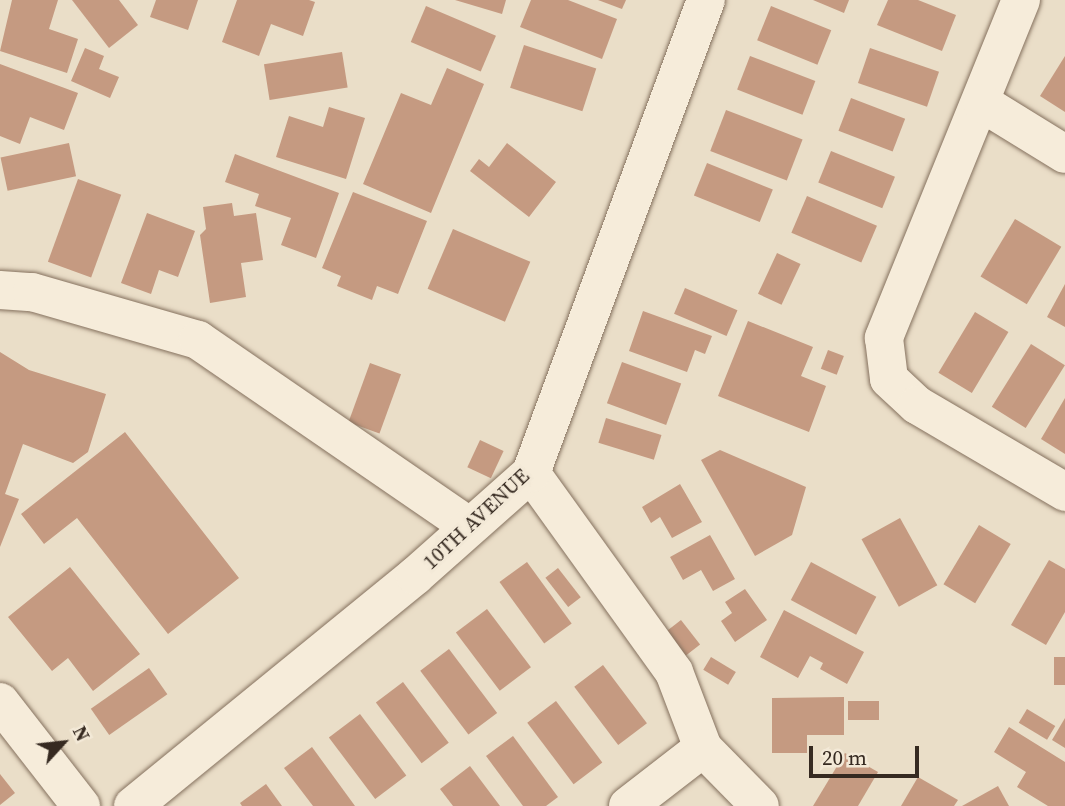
<!DOCTYPE html>
<html>
<head>
<meta charset="utf-8">
<style>
	body { margin:0 }
	#map { position:relative; width:1065px; height:806px; overflow:hidden; background:#eadec8; font-family:"Source Serif 4",serif }
	div>[style] { position:absolute }
	.building>* { inset:0; background:#c59a81; transform-origin:0 0 }
	.roads { filter:drop-shadow(0 0 2px #85715e) drop-shadow(0 0 2px #85715e) }
	.minor>* { height:38px; margin:-19px; padding:0 19px; transform-origin:19px; border-radius:19px; background:#f6ecda }
	span { translate:-50% -50%; white-space:nowrap; text-align:center; line-height:1.15; -webkit-text-stroke:6px #f3e9d7; paint-order:stroke }
	.street-label { font-size:21px; color:#362a21 }
	.north { position:absolute; left:28px; top:708px; width:70px; height:70px; -webkit-text-stroke:5px #f3e9d7; paint-order:stroke; rotate:63deg; font-size:19px; font-weight:700; line-height:28px; text-align:center; color:#362a21 }
	.north::after { content:''; display:block; margin:auto; width:24px; height:32px; background:#362a21; clip-path:polygon(50% 0,100% 100%,50% 72%,0 100%) }
	.scale { position:absolute; left:809px; top:746px; width:110px; height:32px; box-sizing:border-box; border:4px solid #362a21; border-top:0; padding-left:9px; font-size:21px; line-height:24px; white-space:nowrap; color:#362a21; -webkit-text-stroke:5px #f3e9d7; paint-order:stroke }
</style>
</head>
<body>
<div id="map">
	<div class="building">
		<i style="clip-path:polygon(12px 0,58px 0,49px 29px,78px 39px,67px 73px,0 51px)"></i>
		<i style="clip-path:polygon(72px 0,119px 0,138px 25px,109px 48px)"></i>
		<i style="clip-path:polygon(156px 0,198px 0,188px 30px,150px 17px)"></i>
		<i style="clip-path:polygon(237px 0,309px 0,315px 2px,303px 36px,271px 24px,259px 56px,222px 42px)"></i>
		<i style="clip-path:polygon(455px 0,506px 0,502px 14px)"></i>
		<i style="clip-path:polygon(531px 0,568px 0,617px 19px,602px 59px,520px 27px)"></i>
		<i style="clip-path:polygon(598px 0,626px 0,622px 9px)"></i>
		<i style="clip-path:polygon(813px 0,849px 0,844px 13px)"></i>
		<i style="clip-path:polygon(888px 0,918px 0,956px 15px,942px 51px,877px 25px)"></i>
		<i style="left:426px;top:6px;width:76px;height:39px;rotate:23deg"></i>
		<i style="left:771px;top:6px;width:65px;height:37px;rotate:22deg"></i>
		<i style="left:524px;top:45px;width:76px;height:45px;rotate:18deg"></i>
		<i style="clip-path:polygon(85px 48px,104px 56px,99px 69px,119px 77px,110px 98px,71px 81px)"></i>
		<i style="left:870px;top:48px;width:73px;height:37px;rotate:19deg"></i>
		<i style="left:342px;top:52px;width:36px;height:79px;rotate:81deg"></i>
		<i style="left:750px;top:56px;width:70px;height:36px;rotate:21deg"></i>
		<i style="clip-path:polygon(1065px 56px,1065px 112px,1040px 96px)"></i>
		<i style="clip-path:polygon(0 64px,78px 93px,64px 130px,30px 117px,20px 144px,0 136px)"></i>
		<i style="clip-path:polygon(447px 68px,484px 84px,431px 213px,363px 184px,401px 93px,431px 105px)"></i>
		<i style="left:851px;top:98px;width:58px;height:35px;rotate:21deg"></i>
		<i style="clip-path:polygon(329px 107px,365px 118px,346px 179px,276px 157px,289px 116px,323px 127px)"></i>
		<i style="left:726px;top:110px;width:82px;height:44px;rotate:21deg"></i>
		<i style="left:69px;top:143px;width:34px;height:70px;rotate:78deg"></i>
		<i style="clip-path:polygon(507px 143px,556px 182px,529px 217px,470px 171px,479px 159px,489px 167px)"></i>
		<i style="left:831px;top:151px;width:69px;height:34px;rotate:22deg"></i>
		<i style="clip-path:polygon(235px 154px,339px 193px,316px 258px,281px 245px,291px 218px,255px 206px,259px 194px,225px 182px)"></i>
		<i style="left:707px;top:163px;width:71px;height:35px;rotate:22deg"></i>
		<i style="left:78px;top:179px;width:46px;height:88px;rotate:20deg"></i>
		<i style="clip-path:polygon(353px 192px,427px 221px,398px 294px,377px 286px,372px 300px,337px 286px,341px 276px,322px 268px)"></i>
		<i style="left:807px;top:196px;width:76px;height:40px;rotate:23deg"></i>
		<i style="clip-path:polygon(232px 203px,234px 216px,256px 213px,263px 260px,241px 263px,246px 297px,210px 303px,200px 235px,206px 229px,203px 207px)"></i>
		<i style="clip-path:polygon(147px 213px,195px 231px,178px 277px,159px 270px,151px 294px,121px 283px)"></i>
		<i style="left:1015px;top:219px;width:54px;height:67px;rotate:31deg"></i>
		<i style="left:453px;top:229px;width:84px;height:65px;rotate:23deg"></i>
		<i style="left:777px;top:253px;width:26px;height:45px;rotate:25deg"></i>
		<i style="clip-path:polygon(1065px 284px,1065px 327px,1047px 317px)"></i>
		<i style="left:685px;top:288px;width:57px;height:28px;rotate:23deg"></i>
		<i style="clip-path:polygon(643px 311px,712px 336px,705px 354px,695px 350px,687px 372px,629px 351px)"></i>
		<i style="left:975px;top:312px;width:39px;height:71px;rotate:31deg"></i>
		<i style="clip-path:polygon(748px 321px,813px 347px,801px 376px,826px 386px,809px 432px,718px 396px)"></i>
		<i style="left:1031px;top:344px;width:40px;height:74px;rotate:32deg"></i>
		<i style="left:828px;top:350px;width:17px;height:20px;rotate:21deg"></i>
		<i style="clip-path:polygon(0 352px,29px 370px,106px 394px,88px 452px,73px 463px,23px 444px,5px 494px,19px 499px,0 547px)"></i>
		<i style="left:622px;top:362px;width:63px;height:44px;rotate:20deg"></i>
		<i style="left:370px;top:363px;width:33px;height:63px;rotate:20deg"></i>
		<i style="clip-path:polygon(1065px 398px,1065px 454px,1041px 439px)"></i>
		<i style="left:606px;top:418px;width:58px;height:26px;rotate:17deg"></i>
		<i style="clip-path:polygon(125px 432px,239px 578px,168px 634px,77px 518px,44px 544px,21px 514px)"></i>
		<i style="left:480px;top:440px;width:26px;height:30px;rotate:25deg"></i>
		<i style="clip-path:polygon(720px 450px,806px 487px,792px 535px,755px 556px,701px 460px)"></i>
		<i style="clip-path:polygon(680px 484px,702px 522px,672px 538px,660px 517px,651px 523px,642px 507px)"></i>
		<i style="left:900px;top:518px;width:77px;height:44px;rotate:61deg"></i>
		<i style="left:979px;top:525px;width:37px;height:69px;rotate:31deg"></i>
		<i style="clip-path:polygon(710px 535px,735px 579px,713px 591px,701px 570px,683px 580px,670px 557px)"></i>
		<i style="clip-path:polygon(1049px 560px,1065px 569px,1065px 612px,1046px 645px,1011px 625px)"></i>
		<i style="left:527px;top:562px;width:76px;height:34px;rotate:54deg"></i>
		<i style="left:811px;top:562px;width:74px;height:43px;rotate:28deg"></i>
		<i style="clip-path:polygon(70px 567px,140px 654px,93px 691px,68px 658px,52px 671px,8px 617px)"></i>
		<i style="left:558px;top:568px;width:37px;height:16px;rotate:52deg"></i>
		<i style="clip-path:polygon(745px 589px,767px 620px,735px 642px,721px 621px,732px 613px,725px 602px)"></i>
		<i style="left:487px;top:609px;width:73px;height:39px;rotate:53deg"></i>
		<i style="clip-path:polygon(784px 610px,864px 652px,847px 684px,820px 669px,823px 663px,810px 656px,798px 678px,760px 657px)"></i>
		<i style="left:681px;top:620px;width:31px;height:20px;rotate:52deg"></i>
		<i style="left:449px;top:649px;width:80px;height:36px;rotate:53deg"></i>
		<i style="left:711px;top:657px;width:29px;height:15px;rotate:31deg"></i>
		<i style="left:1054px;top:657px;width:11px;height:28px"></i>
		<i style="left:603px;top:665px;width:73px;height:36px;rotate:53deg"></i>
		<i style="left:149px;top:668px;width:32px;height:71px;rotate:55deg"></i>
		<i style="left:403px;top:682px;width:76px;height:34px;rotate:53deg"></i>
		<i style="clip-path:polygon(844px 697px,844px 735px,807px 735px,807px 753px,772px 753px,772px 698px)"></i>
		<i style="left:556px;top:701px;width:77px;height:36px;rotate:53deg"></i>
		<i style="left:848px;top:701px;width:31px;height:19px"></i>
		<i style="left:1027px;top:709px;width:33px;height:16px;rotate:31deg"></i>
		<i style="left:360px;top:714px;width:77px;height:39px;rotate:53deg"></i>
		<i style="clip-path:polygon(1065px 718px,1065px 748px,1052px 740px)"></i>
		<i style="clip-path:polygon(1009px 727px,1065px 762px,1065px 806px,1048px 806px,1017px 787px,1026px 772px,994px 752px)"></i>
		<i style="clip-path:polygon(513px 736px,558px 797px,546px 806px,523px 806px,486px 756px)"></i>
		<i style="clip-path:polygon(312px 747px,355px 806px,313px 806px,284px 768px)"></i>
		<i style="clip-path:polygon(845px 753px,878px 772px,858px 806px,813px 806px)"></i>
		<i style="clip-path:polygon(470px 766px,500px 806px,453px 806px,440px 789px)"></i>
		<i style="clip-path:polygon(0 774px,15px 793px,0 805px)"></i>
		<i style="clip-path:polygon(918px 777px,958px 800px,954px 806px,901px 806px)"></i>
		<i style="clip-path:polygon(266px 784px,282px 806px,242px 806px,240px 803px)"></i>
		<i style="clip-path:polygon(998px 786px,1009px 806px,962px 806px)"></i>
	</div>
	<div class="roads">
		<div class="minor">
			<i style="left:1021px;top:0;width:365px;rotate:112.1deg"></i>
			<i style="left:884px;top:338px;width:41px;rotate:83deg"></i>
			<i style="left:889px;top:379px;width:38px;rotate:43deg"></i>
			<i style="left:917px;top:405px;width:172px;rotate:30.4deg"></i>
			<i style="left:982px;top:103px;width:97px;rotate:31.6deg"></i>
			<i style="left:0;top:290px;width:32px;rotate:4deg"></i>
			<i style="left:32px;top:292px;width:173px;rotate:16.1deg"></i>
			<i style="left:198px;top:340px;width:326px;rotate:34.5deg"></i>
			<i style="left:531px;top:473px;width:245px;rotate:54.3deg"></i>
			<i style="left:674px;top:672px;width:81px;rotate:69.1deg"></i>
			<i style="left:0;top:702px;width:132px;rotate:52.1deg"></i>
			<i style="left:133px;top:806px;width:364px;rotate:-39.2deg"></i>
			<i style="left:415px;top:576px;width:155px;rotate:-41.6deg"></i>
			<i style="left:531px;top:473px;width:504px;rotate:-69.7deg"></i>
			<i style="left:628px;top:806px;width:95px;rotate:-37.7deg"></i>
			<i style="left:703px;top:748px;width:81px;rotate:45.5deg"></i>
		</div>
	</div>
	<div class="street-label">
		<span style="left:476px;top:519px;rotate:-43deg">10TH AVENUE</span>
	</div>
	<div class="north">N</div>
	<div class="scale">20 m</div>
</div>
</body>
</html>
